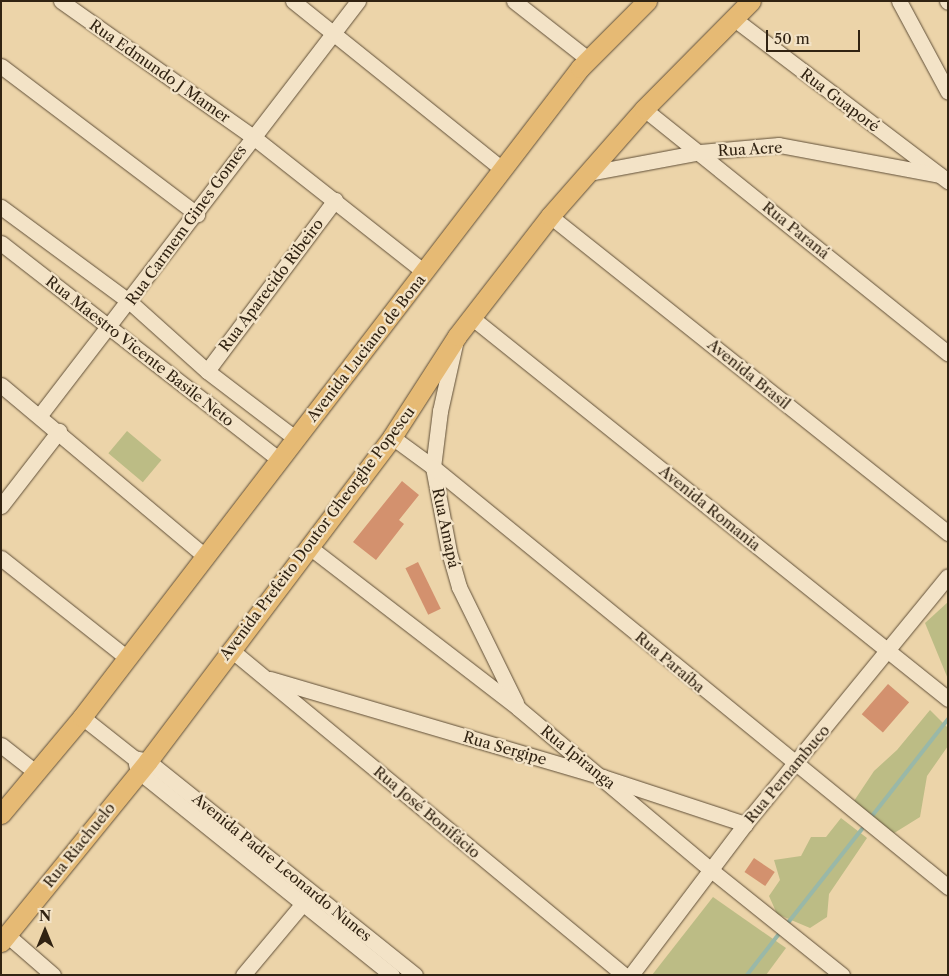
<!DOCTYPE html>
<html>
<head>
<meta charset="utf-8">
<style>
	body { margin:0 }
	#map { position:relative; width:949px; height:976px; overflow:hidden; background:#ecd4a9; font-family:"Libre Caslon Text",serif }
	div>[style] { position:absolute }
	.green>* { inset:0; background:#bcbc85; transform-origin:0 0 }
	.stream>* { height:4px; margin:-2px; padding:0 2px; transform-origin:2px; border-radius:2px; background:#99b8a8 }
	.building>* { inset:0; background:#d3916e; transform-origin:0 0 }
	.roads { filter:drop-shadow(0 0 1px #604f38) drop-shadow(0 0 1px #604f38) }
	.minor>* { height:15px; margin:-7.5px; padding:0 7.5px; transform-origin:7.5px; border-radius:7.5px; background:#f3e3c7 }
	.major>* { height:19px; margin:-9.5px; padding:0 9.5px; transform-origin:9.5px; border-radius:9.5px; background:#e6ba74 }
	span { translate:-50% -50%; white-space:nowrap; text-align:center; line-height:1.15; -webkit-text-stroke:4.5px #f3e3c7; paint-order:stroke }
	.street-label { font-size:15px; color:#312312 }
	.frame { position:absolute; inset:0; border:2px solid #312312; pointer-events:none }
	.north { position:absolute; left:20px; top:906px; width:50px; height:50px; -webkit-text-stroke:4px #f3e3c7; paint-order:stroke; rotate:0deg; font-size:14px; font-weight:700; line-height:20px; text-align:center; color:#312312 }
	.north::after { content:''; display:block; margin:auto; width:18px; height:22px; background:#312312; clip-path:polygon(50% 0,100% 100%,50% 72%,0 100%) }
	.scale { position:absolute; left:766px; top:30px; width:94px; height:22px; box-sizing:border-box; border:2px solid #312312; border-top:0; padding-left:6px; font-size:15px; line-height:18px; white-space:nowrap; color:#312312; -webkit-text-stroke:4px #f3e3c7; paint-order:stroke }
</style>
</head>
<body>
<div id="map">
	<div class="green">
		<i style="left:127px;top:431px;width:45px;height:29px;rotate:40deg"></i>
		<i style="clip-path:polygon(948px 602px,948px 679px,925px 623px)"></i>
		<i style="clip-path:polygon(930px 710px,948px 728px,948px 746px,927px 776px,920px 817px,891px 835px,852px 804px,874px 771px,897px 750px)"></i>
		<i style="clip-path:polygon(841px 818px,867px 838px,829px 894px,827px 917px,810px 928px,777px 914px,769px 896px,780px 880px,774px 860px,801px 856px,811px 837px,826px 837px)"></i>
		<i style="clip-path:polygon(713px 897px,786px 948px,766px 975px,652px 975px)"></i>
	</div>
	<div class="stream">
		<i style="left:872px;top:816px;width:123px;rotate:-51.9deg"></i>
		<i style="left:787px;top:924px;width:121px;rotate:-51.7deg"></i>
		<i style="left:747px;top:975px;width:51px;rotate:-52.2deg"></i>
	</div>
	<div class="building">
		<i style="clip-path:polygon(402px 481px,419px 495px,399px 520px,404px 524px,376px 560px,353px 542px)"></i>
		<i style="left:418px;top:562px;width:52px;height:14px;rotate:64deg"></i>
		<i style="left:888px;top:684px;width:28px;height:40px;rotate:41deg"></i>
		<i style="left:754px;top:858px;width:25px;height:17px;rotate:34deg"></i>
	</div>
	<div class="roads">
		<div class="minor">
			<i style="left:61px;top:1px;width:234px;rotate:35.3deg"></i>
			<i style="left:252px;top:136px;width:219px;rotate:38.3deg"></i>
			<i style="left:293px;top:1px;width:270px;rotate:38.8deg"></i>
			<i style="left:514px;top:1px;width:94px;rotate:38.1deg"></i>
			<i style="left:899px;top:1px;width:103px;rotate:61.7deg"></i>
			<i style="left:947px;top:1px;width:1px;rotate:45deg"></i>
			<i style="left:733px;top:18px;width:270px;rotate:37.2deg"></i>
			<i style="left:1px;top:66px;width:246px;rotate:37.1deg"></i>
			<i style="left:644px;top:109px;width:390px;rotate:38.8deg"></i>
			<i style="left:589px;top:173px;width:113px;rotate:-10.7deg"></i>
			<i style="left:700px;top:152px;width:79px;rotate:-5.1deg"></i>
			<i style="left:779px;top:145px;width:163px;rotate:10.6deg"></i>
			<i style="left:1px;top:207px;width:160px;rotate:36.4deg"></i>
			<i style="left:130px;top:302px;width:103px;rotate:41.9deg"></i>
			<i style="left:207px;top:371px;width:111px;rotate:37.3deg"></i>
			<i style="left:550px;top:216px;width:509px;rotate:38.54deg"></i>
			<i style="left:1px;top:243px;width:351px;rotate:37.9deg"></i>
			<i style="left:471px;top:317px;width:611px;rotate:38.69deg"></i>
			<i style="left:455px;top:344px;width:69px;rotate:102.6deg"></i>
			<i style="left:440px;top:411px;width:56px;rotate:97.1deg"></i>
			<i style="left:433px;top:467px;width:86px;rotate:79.3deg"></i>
			<i style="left:449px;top:552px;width:36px;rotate:74deg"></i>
			<i style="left:459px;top:587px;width:129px;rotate:63.8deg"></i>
			<i style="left:207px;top:371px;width:214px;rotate:-53.2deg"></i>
			<i style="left:1px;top:385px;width:266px;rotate:40deg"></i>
			<i style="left:40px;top:415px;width:522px;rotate:-52.47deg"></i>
			<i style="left:392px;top:437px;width:51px;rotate:36.2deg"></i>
			<i style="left:433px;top:467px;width:665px;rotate:39.2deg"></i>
			<i style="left:1px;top:506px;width:95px;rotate:-52.3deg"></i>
			<i style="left:308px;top:546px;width:265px;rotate:37.6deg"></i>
			<i style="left:518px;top:708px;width:252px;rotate:40deg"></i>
			<i style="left:711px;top:870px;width:168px;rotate:38.7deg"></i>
			<i style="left:1px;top:558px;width:159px;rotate:38.4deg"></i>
			<i style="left:230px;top:649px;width:511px;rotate:39.6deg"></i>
			<i style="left:270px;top:679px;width:347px;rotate:16.4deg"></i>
			<i style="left:603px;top:777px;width:150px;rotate:18.3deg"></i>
			<i style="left:82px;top:717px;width:66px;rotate:38.3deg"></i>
			<i style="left:134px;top:758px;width:14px;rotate:12deg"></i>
			<i style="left:148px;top:761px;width:342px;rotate:38.7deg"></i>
			<i style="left:1px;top:745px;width:42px;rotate:38.2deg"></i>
			<i style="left:136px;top:764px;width:7px;rotate:74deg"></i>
			<i style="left:138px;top:771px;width:326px;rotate:38.8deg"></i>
			<i style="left:7px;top:935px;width:61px;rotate:41deg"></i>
			<i style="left:243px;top:975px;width:103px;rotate:-50.1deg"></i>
			<i style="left:631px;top:975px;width:189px;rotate:-52.9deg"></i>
			<i style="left:745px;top:824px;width:320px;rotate:-50.7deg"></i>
		</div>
		<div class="major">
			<i style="left:1px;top:814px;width:126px;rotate:-50.1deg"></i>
			<i style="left:82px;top:717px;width:818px;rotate:-52.5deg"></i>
			<i style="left:580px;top:68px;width:95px;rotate:-45deg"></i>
			<i style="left:1px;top:942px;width:233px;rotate:-50.9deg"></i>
			<i style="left:148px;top:761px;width:406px;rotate:-53deg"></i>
			<i style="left:392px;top:437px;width:120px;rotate:-57.2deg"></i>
			<i style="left:457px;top:336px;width:152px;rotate:-52.2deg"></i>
			<i style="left:550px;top:216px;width:142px;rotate:-48.7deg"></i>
			<i style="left:644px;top:109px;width:152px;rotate:-45.3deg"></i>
		</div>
	</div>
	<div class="street-label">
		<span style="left:160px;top:71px;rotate:35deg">Rua Edmundo J Mamer</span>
		<span style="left:840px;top:100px;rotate:37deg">Rua Guaporé</span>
		<span style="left:750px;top:149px;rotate:-3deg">Rua Acre</span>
		<span style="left:186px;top:225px;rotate:-54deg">Rua Carmem Gines Gomes</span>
		<span style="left:796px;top:230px;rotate:39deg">Rua Paraná</span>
		<span style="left:271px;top:285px;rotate:-53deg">Rua Aparecido Ribeiro</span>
		<span style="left:366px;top:348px;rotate:-52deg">Avenida Luciano de Bona</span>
		<span style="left:140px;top:351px;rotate:38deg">Rua Maestro Vicente Basile Neto</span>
		<span style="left:749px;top:374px;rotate:39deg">Avenida Brasil</span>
		<span style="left:710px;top:508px;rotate:39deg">Avenida Romania</span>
		<span style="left:446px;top:528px;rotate:78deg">Rua Amapá</span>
		<span style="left:317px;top:533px;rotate:-53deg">Avenida Prefeito Doutor Gheorghe Popescu</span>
		<span style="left:670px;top:662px;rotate:40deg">Rua Paraíba</span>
		<span style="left:505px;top:748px;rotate:16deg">Rua Sergipe</span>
		<span style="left:578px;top:757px;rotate:39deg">Rua Ipiranga</span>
		<span style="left:787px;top:774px;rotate:-50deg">Rua Pernambuco</span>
		<span style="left:427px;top:812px;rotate:40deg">Rua José Bonifácio</span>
		<span style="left:79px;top:845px;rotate:-51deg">Rua Riachuelo</span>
		<span style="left:282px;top:867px;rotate:39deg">Avenida Padre Leonardo Nunes</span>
	</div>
	<div class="frame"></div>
	<div class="north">N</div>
	<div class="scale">50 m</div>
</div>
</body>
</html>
